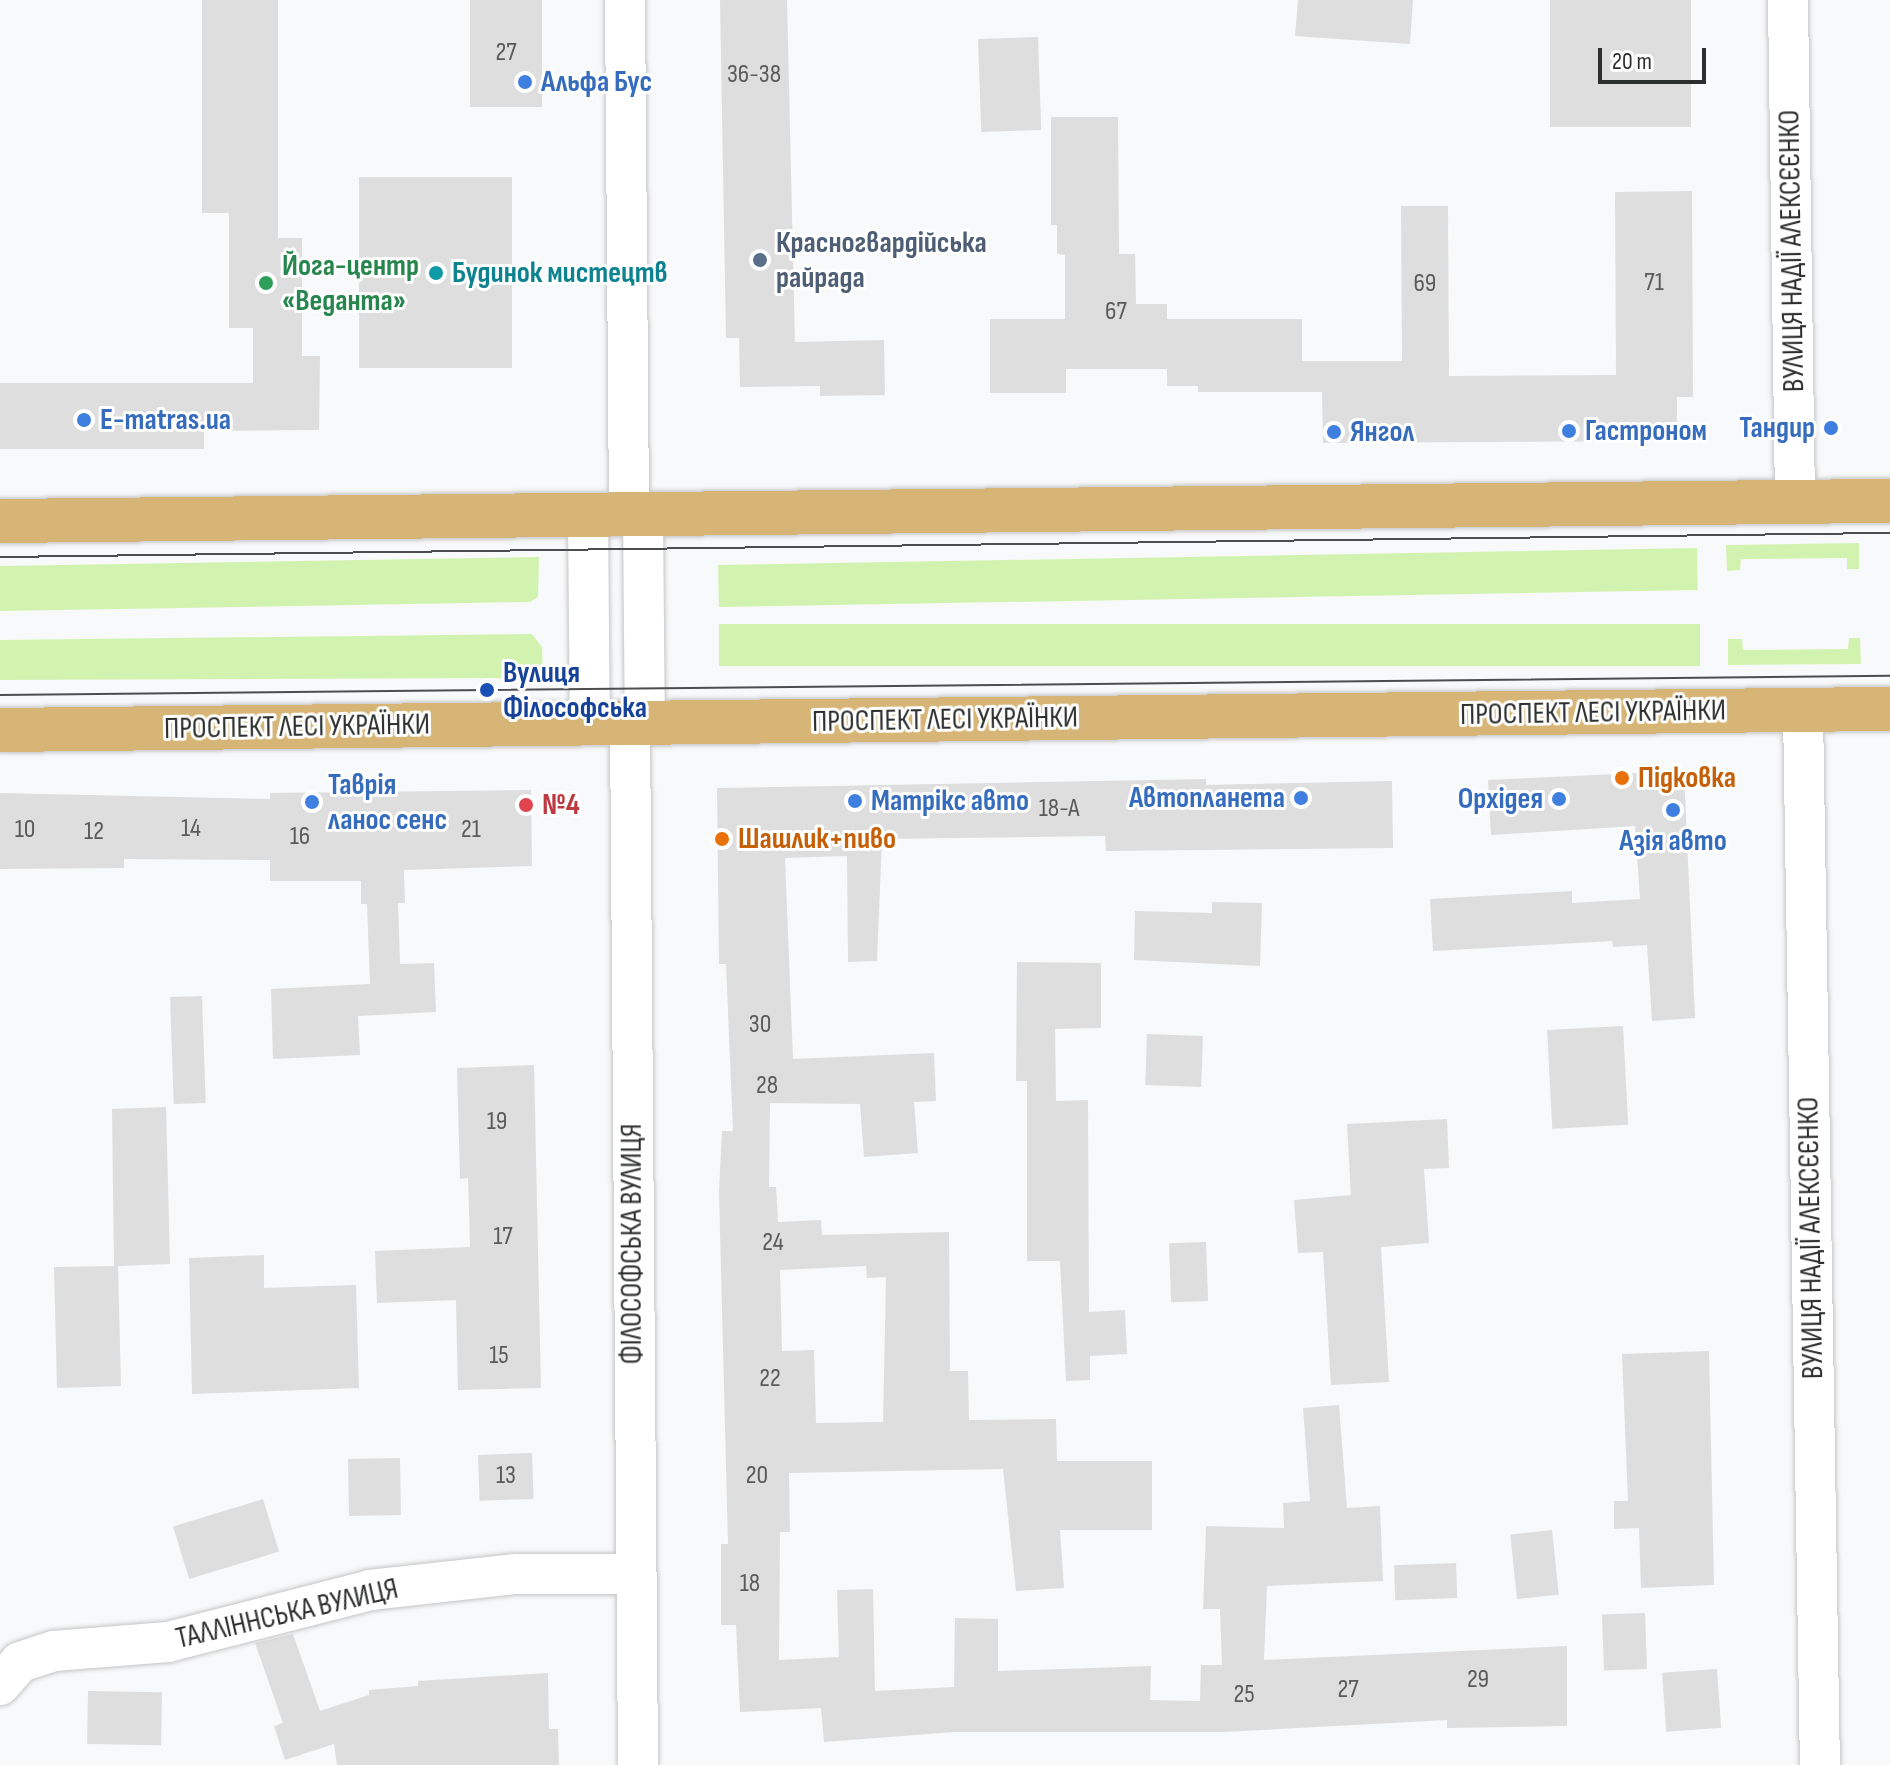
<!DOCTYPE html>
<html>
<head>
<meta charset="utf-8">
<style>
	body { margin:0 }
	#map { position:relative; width:1890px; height:1765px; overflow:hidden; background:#f8f9fa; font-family:"Sofia Sans Condensed",sans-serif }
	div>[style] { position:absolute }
	.green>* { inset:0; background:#d2f3b0; transform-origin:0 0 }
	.building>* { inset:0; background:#dfdede; transform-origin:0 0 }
	.roads { filter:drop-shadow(0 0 2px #c5c5c6) drop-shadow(0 0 2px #c5c5c6) }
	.minor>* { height:40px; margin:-20px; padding:0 20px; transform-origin:20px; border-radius:20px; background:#fff }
	.major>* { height:44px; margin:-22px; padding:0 22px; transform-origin:22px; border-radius:22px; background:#d6b576 }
	.tram>* { height:2px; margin:-1px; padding:0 1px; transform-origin:1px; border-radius:1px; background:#4c4d4e }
	.dots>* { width:22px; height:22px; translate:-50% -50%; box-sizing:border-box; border:4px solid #fff; border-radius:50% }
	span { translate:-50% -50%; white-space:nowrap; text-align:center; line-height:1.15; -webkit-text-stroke:6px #fff; paint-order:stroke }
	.number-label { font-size:26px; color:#5a5a5a }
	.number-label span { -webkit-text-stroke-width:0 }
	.shop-label { font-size:30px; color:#366cbe; font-weight:700 }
	.left { translate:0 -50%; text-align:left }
	.right { translate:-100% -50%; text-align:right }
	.service-label { font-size:30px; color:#4e5e75; font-weight:700 }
	.street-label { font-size:30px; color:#2d2e2e }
	.leisure-label { font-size:30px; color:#27864d; font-weight:700 }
	.culture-label { font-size:30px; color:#0d838f; font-weight:700 }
	.transit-label { font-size:30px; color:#164399; font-weight:700 }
	.food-label { font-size:30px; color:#c56008; font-weight:700 }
	.health-label { font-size:30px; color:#be3a42; font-weight:700 }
	.scale { position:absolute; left:1598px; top:48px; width:108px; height:36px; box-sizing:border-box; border:4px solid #2d2e2e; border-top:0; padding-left:10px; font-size:24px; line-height:28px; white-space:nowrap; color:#2d2e2e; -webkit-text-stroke:6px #fff; paint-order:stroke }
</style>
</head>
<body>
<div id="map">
	<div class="green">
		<i style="clip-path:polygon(1859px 543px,1859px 569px,1847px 569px,1847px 558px,1741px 559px,1740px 570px,1727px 571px,1726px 545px)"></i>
		<i style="left:1697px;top:548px;width:42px;height:979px;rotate:89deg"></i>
		<i style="clip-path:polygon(539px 557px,538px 597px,530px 602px,0 611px,0 566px)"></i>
		<i style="left:1700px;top:624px;width:42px;height:981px;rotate:90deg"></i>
		<i style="clip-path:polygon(532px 634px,542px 647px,543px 678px,0 680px,0 640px)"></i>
		<i style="clip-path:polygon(1849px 638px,1860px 638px,1861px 664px,1728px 665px,1728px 639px,1742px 639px,1743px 650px,1848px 649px)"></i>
	</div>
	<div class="building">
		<i style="clip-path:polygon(202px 0,278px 0,278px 238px,302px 238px,302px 356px,320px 356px,319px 430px,204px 431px,204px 449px,0 449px,0 383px,253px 383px,253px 328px,229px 328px,229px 213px,202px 213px)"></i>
		<i style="left:470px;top:0;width:72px;height:107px"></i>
		<i style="clip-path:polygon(720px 0,787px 0,795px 342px,884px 340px,885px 395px,820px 396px,820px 386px,740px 387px,739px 338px,726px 338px)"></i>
		<i style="clip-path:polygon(1298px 0,1413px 0,1410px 44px,1295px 36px)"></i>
		<i style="left:1550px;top:0;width:141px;height:127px"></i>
		<i style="left:1038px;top:37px;width:93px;height:60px;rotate:88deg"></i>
		<i style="clip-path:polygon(1051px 117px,1118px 117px,1119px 254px,1135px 254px,1136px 304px,1167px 304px,1167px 319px,1302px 319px,1302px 361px,1402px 361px,1401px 206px,1448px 206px,1449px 376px,1616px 375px,1615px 192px,1692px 191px,1693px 397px,1677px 397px,1677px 441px,1323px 443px,1322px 392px,1198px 392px,1198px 386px,1167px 386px,1167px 369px,1066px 369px,1066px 393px,990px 393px,990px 319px,1065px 319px,1065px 255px,1057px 254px,1057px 225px,1051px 225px)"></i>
		<i style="left:512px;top:177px;width:191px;height:153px;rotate:90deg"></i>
		<i style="clip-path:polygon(1684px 771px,1695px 1018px,1652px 1021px,1647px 945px,1613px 947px,1612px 941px,1433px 951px,1430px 899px,1572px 891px,1572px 903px,1640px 899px,1635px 826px,1491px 835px,1488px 780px)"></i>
		<i style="clip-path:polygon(evenodd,1206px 779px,1206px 785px,1392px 781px,1393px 848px,1106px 851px,1105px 836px,882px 839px,877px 961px,848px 962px,847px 856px,785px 858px,793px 1059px,934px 1053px,936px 1101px,914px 1102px,918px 1153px,864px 1157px,860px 1104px,770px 1103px,769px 1187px,776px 1187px,778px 1222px,821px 1220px,822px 1235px,949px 1232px,950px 1371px,968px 1371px,969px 1420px,1056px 1419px,1057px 1461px,1152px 1461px,1152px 1530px,1060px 1530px,1064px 1588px,1016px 1591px,1003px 1469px,789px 1473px,790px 1532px,780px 1532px,779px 1660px,839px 1657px,837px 1590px,873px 1589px,875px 1691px,954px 1687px,955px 1618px,998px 1619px,998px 1671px,1151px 1666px,1150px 1700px,1200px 1701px,1201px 1665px,1222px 1665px,1220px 1609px,1203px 1609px,1206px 1526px,1284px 1528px,1283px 1503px,1310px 1501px,1303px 1408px,1339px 1405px,1347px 1508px,1380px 1506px,1383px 1581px,1267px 1586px,1264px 1660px,1567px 1646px,1567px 1726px,1447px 1728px,1447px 1720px,1224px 1732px,954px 1732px,824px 1742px,821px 1708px,740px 1712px,736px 1625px,721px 1625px,721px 1544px,728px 1544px,719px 1191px,722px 1131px,733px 1131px,726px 964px,719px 964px,717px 788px,1206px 779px,866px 1266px,867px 1278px,886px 1277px,883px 1422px,816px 1423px,814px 1350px,782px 1351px,780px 1270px,866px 1266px)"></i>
		<i style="clip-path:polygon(531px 790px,532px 866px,404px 870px,405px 903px,398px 903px,400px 964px,434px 963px,436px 1012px,358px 1016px,360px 1055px,273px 1059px,271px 989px,370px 984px,367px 904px,361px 904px,361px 881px,270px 881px,270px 860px,124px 859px,124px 868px,0 869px,0 793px,270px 799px,270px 793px)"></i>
		<i style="clip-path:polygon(1212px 902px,1262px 903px,1260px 966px,1134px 960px,1135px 911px,1212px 913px)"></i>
		<i style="clip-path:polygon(1017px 962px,1101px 963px,1101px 1028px,1055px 1029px,1056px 1101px,1088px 1100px,1089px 1312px,1125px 1310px,1127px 1354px,1090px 1356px,1090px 1380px,1066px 1381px,1060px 1261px,1027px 1261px,1027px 1081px,1016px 1081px)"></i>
		<i style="left:202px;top:996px;width:107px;height:32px;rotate:88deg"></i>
		<i style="left:1623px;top:1026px;width:99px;height:76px;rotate:87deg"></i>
		<i style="left:1147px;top:1034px;width:56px;height:51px;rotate:2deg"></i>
		<i style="clip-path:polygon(534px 1065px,541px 1388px,458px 1390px,456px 1300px,377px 1303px,375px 1251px,470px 1247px,468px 1178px,460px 1179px,457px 1068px)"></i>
		<i style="clip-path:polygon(166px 1107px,170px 1264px,118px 1266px,121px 1386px,57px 1388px,54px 1267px,114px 1266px,112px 1109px)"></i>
		<i style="clip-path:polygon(1447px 1119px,1449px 1168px,1424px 1169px,1429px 1243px,1381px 1247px,1389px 1382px,1331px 1385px,1323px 1252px,1298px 1253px,1294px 1200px,1351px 1195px,1347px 1124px)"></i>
		<i style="left:1206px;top:1242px;width:59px;height:37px;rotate:88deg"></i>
		<i style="clip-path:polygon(264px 1255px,264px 1288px,356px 1285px,359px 1388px,192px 1394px,189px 1258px)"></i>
		<i style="clip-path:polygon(1709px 1351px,1714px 1585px,1641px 1588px,1639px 1528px,1614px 1529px,1614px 1501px,1628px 1501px,1622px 1354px)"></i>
		<i style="left:532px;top:1453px;width:46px;height:54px;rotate:88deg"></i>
		<i style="left:400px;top:1458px;width:57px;height:52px;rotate:89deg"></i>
		<i style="left:263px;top:1499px;width:55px;height:94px;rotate:73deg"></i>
		<i style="left:1552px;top:1530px;width:65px;height:42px;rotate:84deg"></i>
		<i style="left:1456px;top:1563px;width:35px;height:62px;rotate:88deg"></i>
		<i style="left:1645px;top:1613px;width:56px;height:43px;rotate:88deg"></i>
		<i style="clip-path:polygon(293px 1634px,320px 1711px,369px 1695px,369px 1690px,418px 1686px,418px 1681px,548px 1673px,549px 1729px,558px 1729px,559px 1765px,337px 1765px,334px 1744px,285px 1760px,274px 1726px,283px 1723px,255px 1643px)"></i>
		<i style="left:1717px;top:1669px;width:59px;height:55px;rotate:86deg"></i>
		<i style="left:88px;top:1691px;width:74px;height:53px;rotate:1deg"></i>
	</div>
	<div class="roads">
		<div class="minor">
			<i style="left:625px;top:0;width:514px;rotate:89.55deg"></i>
			<i style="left:1788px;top:0;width:501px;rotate:89.2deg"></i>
			<i style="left:588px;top:514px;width:210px;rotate:89.5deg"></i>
			<i style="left:643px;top:514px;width:209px;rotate:89.5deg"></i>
			<i style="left:1803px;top:711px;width:1054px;rotate:89.08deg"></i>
			<i style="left:630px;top:723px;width:1042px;rotate:89.56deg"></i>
			<i style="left:0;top:1685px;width:30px;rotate:-49deg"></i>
			<i style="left:20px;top:1662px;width:36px;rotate:-18deg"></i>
			<i style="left:54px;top:1651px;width:114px;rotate:-4.5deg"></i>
			<i style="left:168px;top:1642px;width:209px;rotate:-14.4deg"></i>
			<i style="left:370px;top:1590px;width:147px;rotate:-6.3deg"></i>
			<i style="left:516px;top:1574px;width:118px"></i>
		</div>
		<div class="major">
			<i style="left:0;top:521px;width:1890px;rotate:-0.61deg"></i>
			<i style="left:0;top:730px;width:1890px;rotate:-0.64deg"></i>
		</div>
	</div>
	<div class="tram">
		<i style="left:0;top:557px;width:1890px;rotate:-0.73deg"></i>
		<i style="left:0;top:695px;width:1890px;rotate:-0.58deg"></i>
	</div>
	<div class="dots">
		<i style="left:525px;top:82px;background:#3f7fe0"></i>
		<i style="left:760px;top:260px;background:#5c6f8a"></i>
		<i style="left:436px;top:273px;background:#0f9aa8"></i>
		<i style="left:266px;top:283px;background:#2e9e5b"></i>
		<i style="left:84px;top:420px;background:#3f7fe0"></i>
		<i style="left:1831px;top:428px;background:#3f7fe0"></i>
		<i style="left:1569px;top:431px;background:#3f7fe0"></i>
		<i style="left:1334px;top:432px;background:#3f7fe0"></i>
		<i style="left:487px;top:690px;background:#1a4fb4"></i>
		<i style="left:1622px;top:778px;background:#e8710a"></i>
		<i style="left:1301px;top:798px;background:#3f7fe0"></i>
		<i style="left:1559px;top:799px;background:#3f7fe0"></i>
		<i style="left:855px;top:801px;background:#3f7fe0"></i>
		<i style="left:312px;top:802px;background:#3f7fe0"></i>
		<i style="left:526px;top:805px;background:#e0444e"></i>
		<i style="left:1673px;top:810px;background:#3f7fe0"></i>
		<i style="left:722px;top:839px;background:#e8710a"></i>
	</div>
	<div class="number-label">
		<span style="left:506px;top:53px">27</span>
		<span style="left:754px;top:75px">36-38</span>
		<span style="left:1654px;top:283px">71</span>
		<span style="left:1425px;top:284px">69</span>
		<span style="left:1116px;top:312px">67</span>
		<span style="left:1059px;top:809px">18-А</span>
		<span style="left:191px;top:829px">14</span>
		<span style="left:25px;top:830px">10</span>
		<span style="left:471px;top:830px">21</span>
		<span style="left:94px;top:832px">12</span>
		<span style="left:300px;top:837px">16</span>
		<span style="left:760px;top:1025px">30</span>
		<span style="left:767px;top:1086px">28</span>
		<span style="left:497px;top:1122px">19</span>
		<span style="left:503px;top:1237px">17</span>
		<span style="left:773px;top:1243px">24</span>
		<span style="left:499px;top:1356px">15</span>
		<span style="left:770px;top:1379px">22</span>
		<span style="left:506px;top:1476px">13</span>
		<span style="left:757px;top:1476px">20</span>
		<span style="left:750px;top:1584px">18</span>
		<span style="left:1478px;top:1680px">29</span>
		<span style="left:1348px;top:1690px">27</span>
		<span style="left:1244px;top:1695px">25</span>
	</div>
	<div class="shop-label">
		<span class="left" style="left:541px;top:82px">Альфа Бус</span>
		<span class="left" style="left:100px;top:420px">E-matras.ua</span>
		<span class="right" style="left:1815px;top:428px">Тандир</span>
		<span class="left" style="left:1585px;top:431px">Гастроном</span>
		<span class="left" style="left:1350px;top:432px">Янгол</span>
		<span class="left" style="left:328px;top:802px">Таврія<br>ланос сенс</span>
		<span class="right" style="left:1285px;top:798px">Автопланета</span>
		<span class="right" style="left:1543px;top:799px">Орхідея</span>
		<span class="left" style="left:871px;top:801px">Матрікс авто</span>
		<span style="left:1673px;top:841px">Азія авто</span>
	</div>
	<div class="service-label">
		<span class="left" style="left:776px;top:260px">Красногвардійська<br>райрада</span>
	</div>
	<div class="street-label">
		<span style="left:1792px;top:251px;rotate:-91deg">ВУЛИЦЯ НАДІЇ АЛЕКСЄЄНКО</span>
		<span style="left:1593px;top:713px;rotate:-1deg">ПРОСПЕКТ ЛЕСІ УКРАЇНКИ</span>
		<span style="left:945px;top:720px;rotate:-1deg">ПРОСПЕКТ ЛЕСІ УКРАЇНКИ</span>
		<span style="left:297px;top:727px;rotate:-1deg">ПРОСПЕКТ ЛЕСІ УКРАЇНКИ</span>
		<span style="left:1811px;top:1238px;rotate:-91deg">ВУЛИЦЯ НАДІЇ АЛЕКСЄЄНКО</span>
		<span style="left:632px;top:1244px;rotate:-90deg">ФІЛОСОФСЬКА ВУЛИЦЯ</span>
		<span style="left:287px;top:1614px;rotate:-13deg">ТАЛЛІННСЬКА ВУЛИЦЯ</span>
	</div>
	<div class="leisure-label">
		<span class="left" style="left:282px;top:283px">Йога-центр<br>«Веданта»</span>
	</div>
	<div class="culture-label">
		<span class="left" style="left:452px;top:273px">Будинок мистецтв</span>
	</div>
	<div class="transit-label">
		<span class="left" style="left:503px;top:690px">Вулиця<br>Філософська</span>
	</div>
	<div class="food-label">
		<span class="left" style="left:1638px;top:778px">Підковка</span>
		<span class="left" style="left:738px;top:839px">Шашлик+пиво</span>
	</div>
	<div class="health-label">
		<span class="left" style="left:542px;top:805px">№4</span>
	</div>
	<div class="scale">20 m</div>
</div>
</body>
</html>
